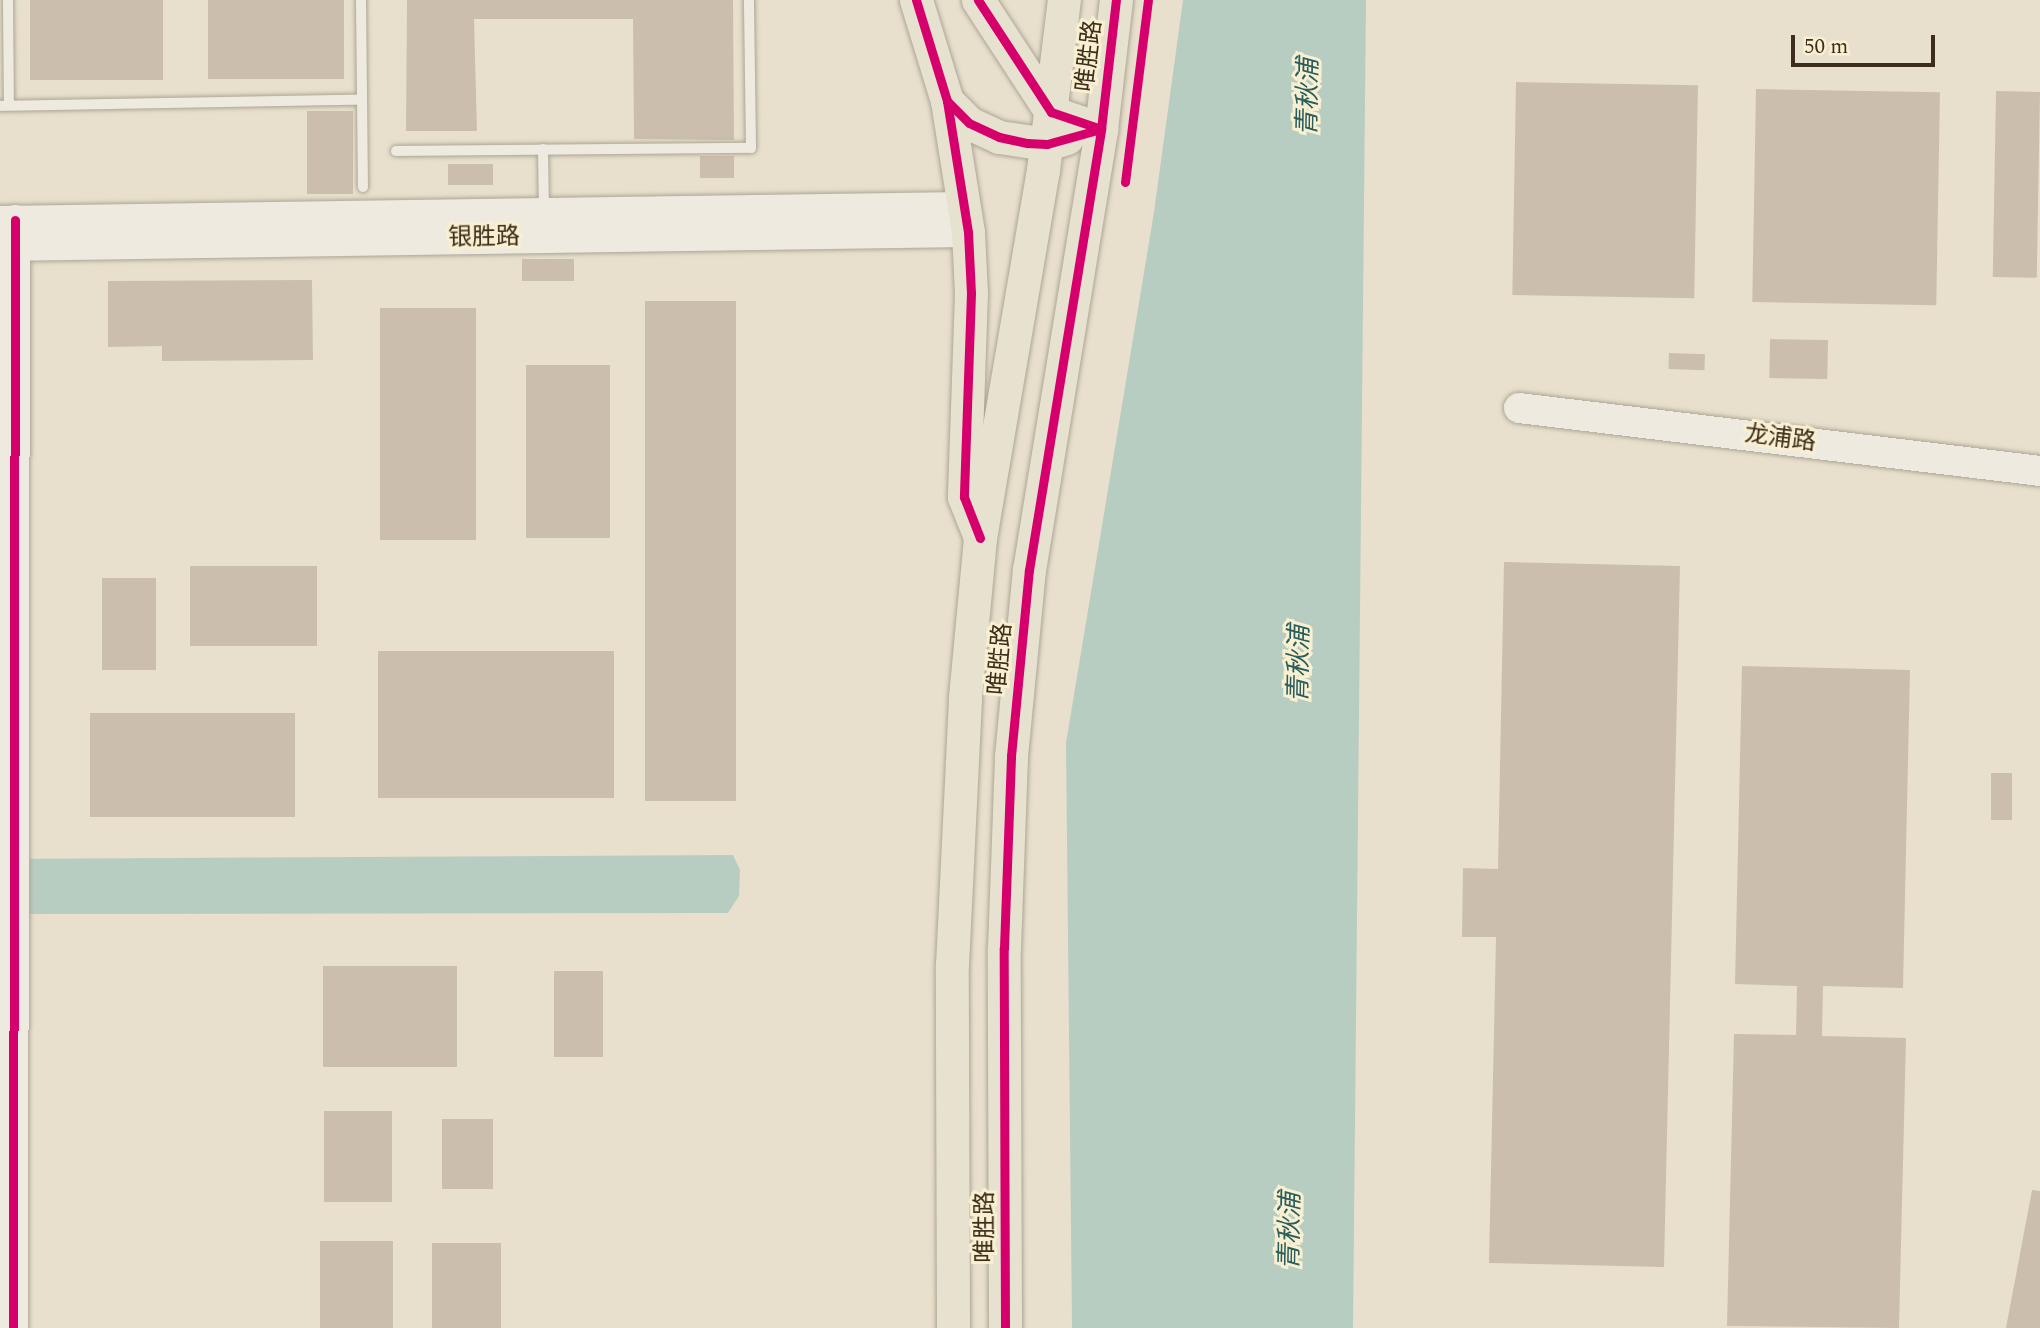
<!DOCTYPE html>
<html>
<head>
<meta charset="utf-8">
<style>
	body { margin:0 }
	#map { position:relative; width:2040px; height:1328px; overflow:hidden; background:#e8e0cc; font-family:Spectral,"Noto Sans SC",serif }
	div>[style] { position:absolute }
	.water>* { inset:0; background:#b8cdc1 }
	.building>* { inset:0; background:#ccbead; transform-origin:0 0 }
	.roads { filter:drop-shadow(0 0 2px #ada596) drop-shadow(0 0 2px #ada596) }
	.lane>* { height:10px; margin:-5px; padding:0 5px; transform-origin:5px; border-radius:5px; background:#efeadf }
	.secondary>* { height:30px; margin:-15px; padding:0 15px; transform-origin:15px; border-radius:15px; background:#efeadf }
	.primary>* { height:33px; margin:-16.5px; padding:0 16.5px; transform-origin:16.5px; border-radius:16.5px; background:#e7e1cf }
	.cycleway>* { height:9px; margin:-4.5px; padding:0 4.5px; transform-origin:4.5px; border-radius:4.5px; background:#d6006c }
	span { translate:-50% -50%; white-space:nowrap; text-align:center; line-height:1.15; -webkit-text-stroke:6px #f9efd1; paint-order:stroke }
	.street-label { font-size:24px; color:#3d2d1c }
	.water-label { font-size:26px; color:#295e5d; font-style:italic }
	.scale { position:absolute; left:1791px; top:35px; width:144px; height:32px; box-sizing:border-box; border:4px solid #3d2d1c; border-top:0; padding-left:9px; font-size:21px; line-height:24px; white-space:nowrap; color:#3d2d1c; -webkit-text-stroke:5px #f9efd1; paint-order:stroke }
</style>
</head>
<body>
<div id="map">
	<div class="water">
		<i style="clip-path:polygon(1183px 0,1366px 0,1353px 1328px,1072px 1328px,1066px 743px,1154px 212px)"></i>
		<i style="clip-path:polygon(733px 855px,740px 870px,739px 896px,728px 913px,0 914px,0 859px)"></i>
	</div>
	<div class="building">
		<i style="left:30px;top:0;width:133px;height:80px"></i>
		<i style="left:208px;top:0;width:136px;height:79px"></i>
		<i style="clip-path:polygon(407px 0,733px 0,734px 140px,634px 139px,633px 19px,474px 19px,477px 131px,406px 131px)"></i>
		<i style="left:1516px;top:82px;width:182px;height:213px;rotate:1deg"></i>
		<i style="left:1756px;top:89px;width:184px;height:213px;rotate:1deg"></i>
		<i style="left:1996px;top:91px;width:44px;height:186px;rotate:1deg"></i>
		<i style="left:307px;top:111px;width:46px;height:83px"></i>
		<i style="left:700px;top:156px;width:34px;height:22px"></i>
		<i style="left:448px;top:164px;width:45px;height:21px"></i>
		<i style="left:522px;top:259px;width:52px;height:22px"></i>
		<i style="clip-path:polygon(312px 280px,313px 360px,162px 361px,162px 346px,108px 347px,108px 281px)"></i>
		<i style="left:645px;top:301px;width:91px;height:500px"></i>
		<i style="left:380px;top:308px;width:96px;height:232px"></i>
		<i style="left:1770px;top:339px;width:58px;height:39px;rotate:1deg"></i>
		<i style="left:1669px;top:353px;width:36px;height:16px;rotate:2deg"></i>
		<i style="left:526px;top:365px;width:84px;height:173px"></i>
		<i style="clip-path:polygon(1504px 562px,1680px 566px,1664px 1267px,1489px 1263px,1496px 937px,1462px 937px,1463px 868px,1498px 869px)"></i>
		<i style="left:190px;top:566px;width:127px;height:80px"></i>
		<i style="left:102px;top:578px;width:54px;height:92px"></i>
		<i style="left:614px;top:651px;width:147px;height:236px;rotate:90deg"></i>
		<i style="clip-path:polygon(1742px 666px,1910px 670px,1903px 988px,1823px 986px,1822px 1036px,1906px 1038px,1899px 1328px,1727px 1326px,1734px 1034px,1796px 1035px,1797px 986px,1735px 984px)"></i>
		<i style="left:90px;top:713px;width:205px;height:104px"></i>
		<i style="left:1991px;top:773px;width:21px;height:47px"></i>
		<i style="left:323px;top:966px;width:134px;height:101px"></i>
		<i style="left:554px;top:971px;width:49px;height:86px"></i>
		<i style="left:324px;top:1111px;width:68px;height:91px"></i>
		<i style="left:442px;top:1119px;width:51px;height:70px"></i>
		<i style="clip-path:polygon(2032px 1190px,2040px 1191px,2040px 1328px,2006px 1328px)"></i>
		<i style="left:320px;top:1241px;width:73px;height:87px"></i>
		<i style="left:432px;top:1243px;width:69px;height:85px"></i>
	</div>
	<div class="roads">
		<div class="lane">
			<i style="left:8px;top:0;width:105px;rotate:89.5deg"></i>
			<i style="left:361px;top:0;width:187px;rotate:89.4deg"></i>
			<i style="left:0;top:106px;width:361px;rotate:-1deg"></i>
			<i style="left:543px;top:149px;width:61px;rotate:89.1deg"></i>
			<i style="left:396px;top:151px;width:355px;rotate:-0.5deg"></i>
			<i style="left:751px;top:148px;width:148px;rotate:-90.8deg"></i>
		</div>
		<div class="secondary">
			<i style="left:0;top:221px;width:965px;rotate:-0.83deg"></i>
			<i style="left:0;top:246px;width:968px;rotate:-0.83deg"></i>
			<i style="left:1519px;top:408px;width:525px;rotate:6.89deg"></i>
			<i style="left:13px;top:1328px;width:1108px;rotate:-89.9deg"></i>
		</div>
		<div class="primary">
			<i style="left:916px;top:0;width:106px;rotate:72.9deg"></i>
			<i style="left:947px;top:101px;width:133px;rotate:80.9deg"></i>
			<i style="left:968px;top:232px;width:61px;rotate:87.2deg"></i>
			<i style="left:971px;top:293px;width:204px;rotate:92deg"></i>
			<i style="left:964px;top:497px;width:43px;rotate:68.2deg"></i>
			<i style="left:978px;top:0;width:134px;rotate:56.9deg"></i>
			<i style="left:1051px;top:112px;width:53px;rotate:18.8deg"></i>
			<i style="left:947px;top:101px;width:31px;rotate:45deg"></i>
			<i style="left:969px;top:123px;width:33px;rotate:25deg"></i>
			<i style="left:999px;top:137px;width:49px;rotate:8.3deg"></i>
			<i style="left:1047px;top:144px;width:21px;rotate:-17deg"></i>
			<i style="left:953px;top:1328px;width:363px;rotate:-90.2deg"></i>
			<i style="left:952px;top:965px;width:268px;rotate:-87.2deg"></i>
			<i style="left:965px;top:697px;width:160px;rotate:-84.6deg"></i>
			<i style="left:980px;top:538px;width:373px;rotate:-80.3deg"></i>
			<i style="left:1043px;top:170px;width:171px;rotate:-83deg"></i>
			<i style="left:1005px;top:1328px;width:380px;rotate:-90.2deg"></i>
			<i style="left:1004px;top:948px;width:192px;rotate:-87.9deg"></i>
			<i style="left:1011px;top:756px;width:187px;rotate:-84.5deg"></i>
			<i style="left:1029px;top:570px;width:447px;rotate:-80.7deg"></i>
			<i style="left:1101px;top:129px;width:130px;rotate:-83.4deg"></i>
		</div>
	</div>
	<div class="cycleway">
		<i style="left:916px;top:0;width:106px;rotate:72.9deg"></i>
		<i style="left:947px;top:101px;width:133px;rotate:80.9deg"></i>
		<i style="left:968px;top:232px;width:61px;rotate:87.2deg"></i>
		<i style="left:971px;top:293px;width:204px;rotate:92deg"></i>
		<i style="left:964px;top:497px;width:44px;rotate:68.7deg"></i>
		<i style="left:978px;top:0;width:134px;rotate:56.9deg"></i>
		<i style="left:1051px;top:112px;width:53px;rotate:18.8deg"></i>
		<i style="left:947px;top:101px;width:31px;rotate:45deg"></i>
		<i style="left:969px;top:123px;width:33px;rotate:25deg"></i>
		<i style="left:999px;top:137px;width:29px;rotate:12deg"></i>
		<i style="left:1027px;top:143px;width:20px;rotate:3deg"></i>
		<i style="left:1047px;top:144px;width:56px;rotate:-15.5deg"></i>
		<i style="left:1125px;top:182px;width:183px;rotate:-82.8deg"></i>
		<i style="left:13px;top:1328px;width:1108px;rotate:-89.9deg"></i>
		<i style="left:1005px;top:1328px;width:380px;rotate:-90.2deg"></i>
		<i style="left:1004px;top:948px;width:192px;rotate:-87.9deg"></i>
		<i style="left:1011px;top:756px;width:187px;rotate:-84.5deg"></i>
		<i style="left:1029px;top:570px;width:447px;rotate:-80.7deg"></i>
		<i style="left:1101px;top:129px;width:130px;rotate:-83.4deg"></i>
	</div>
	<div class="street-label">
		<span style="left:1090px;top:56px;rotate:-83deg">唯胜路</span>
		<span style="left:484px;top:238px;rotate:-1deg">银胜路</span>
		<span style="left:1780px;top:439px;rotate:7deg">龙浦路</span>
		<span style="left:1001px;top:659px;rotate:-85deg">唯胜路</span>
		<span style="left:986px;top:1227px;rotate:-90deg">唯胜路</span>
	</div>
	<div class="water-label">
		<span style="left:1309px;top:97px;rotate:-89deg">青秋浦</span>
		<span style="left:1300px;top:664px;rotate:-89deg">青秋浦</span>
		<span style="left:1291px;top:1231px;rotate:-89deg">青秋浦</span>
	</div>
	<div class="scale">50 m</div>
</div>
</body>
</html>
